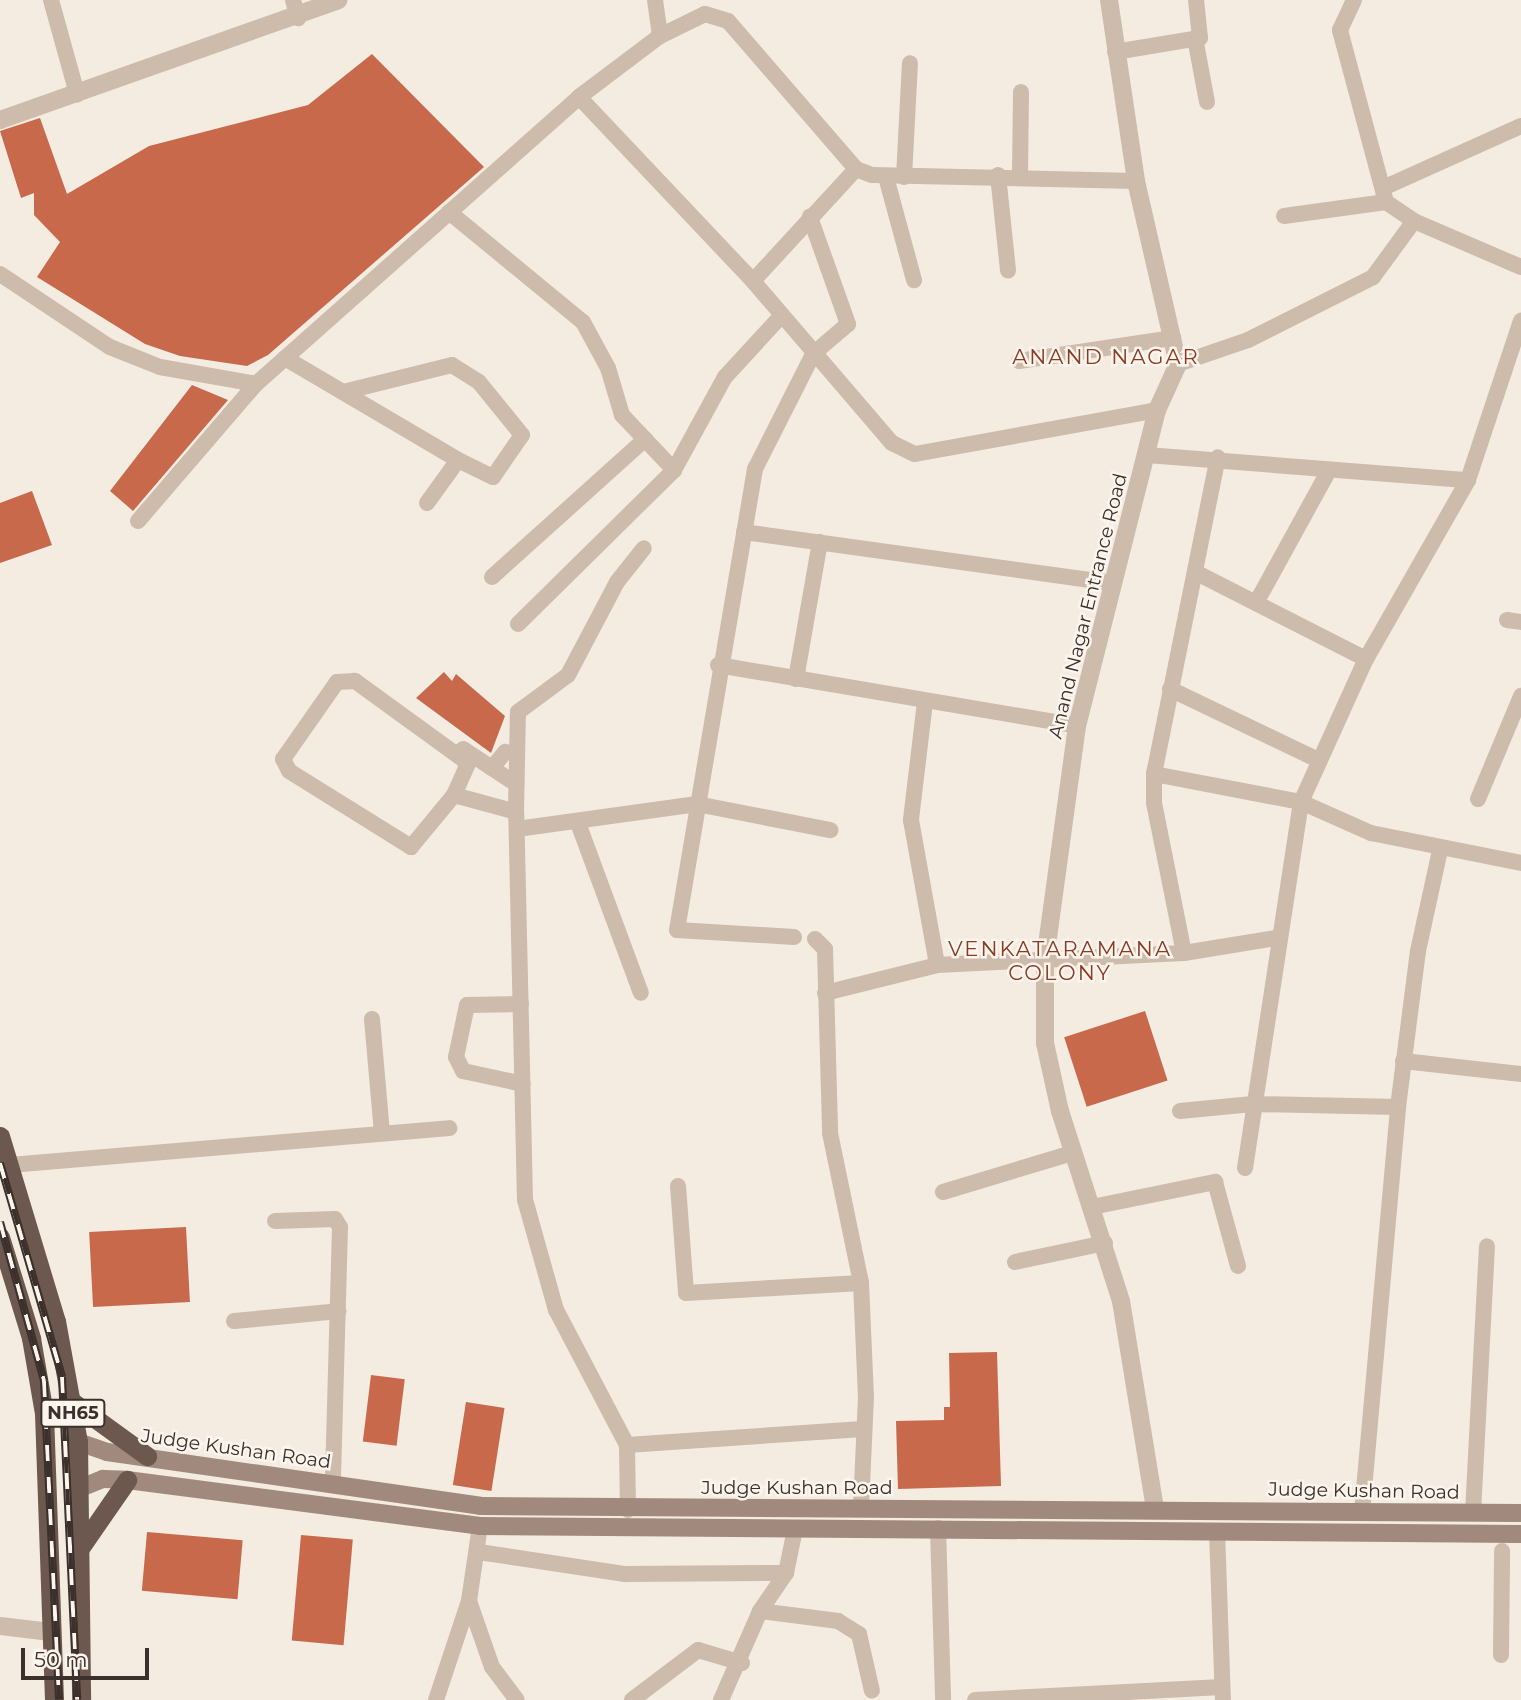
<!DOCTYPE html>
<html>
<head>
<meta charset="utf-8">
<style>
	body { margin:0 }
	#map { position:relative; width:1521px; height:1700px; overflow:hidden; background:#f4ebe1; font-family:Montserrat,sans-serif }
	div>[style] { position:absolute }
	.building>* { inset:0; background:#c8694b; transform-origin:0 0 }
	.minor>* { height:16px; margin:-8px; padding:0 8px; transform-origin:8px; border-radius:8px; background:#cdbbac }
	.tertiary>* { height:18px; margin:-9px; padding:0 9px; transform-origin:9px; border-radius:9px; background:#cdbbac }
	.secondary>* { height:18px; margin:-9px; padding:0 9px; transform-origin:9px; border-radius:9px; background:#a18a7d }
	.trunk>* { height:19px; margin:-9.5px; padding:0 9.5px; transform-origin:9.5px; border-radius:9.5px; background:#6c584f }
	.rail>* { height:8px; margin-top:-4px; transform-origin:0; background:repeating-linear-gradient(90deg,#fbf5ee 0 16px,#3b302b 0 32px); box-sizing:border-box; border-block:2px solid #3b302b }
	span { translate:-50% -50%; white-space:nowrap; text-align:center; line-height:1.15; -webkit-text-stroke:5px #fbf5ee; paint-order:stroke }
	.shield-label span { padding:2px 5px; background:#fbf5ee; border:2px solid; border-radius:5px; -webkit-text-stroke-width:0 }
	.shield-label { font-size:18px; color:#3b302b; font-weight:700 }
	.street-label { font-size:19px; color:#3b302b }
	.neighbourhood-label { font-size:21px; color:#8c3b22; letter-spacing:2px }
	.scale { position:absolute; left:21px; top:1648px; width:128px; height:32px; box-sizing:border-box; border:4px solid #3b302b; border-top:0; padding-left:9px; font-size:21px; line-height:24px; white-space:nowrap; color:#3b302b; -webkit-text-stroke:5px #fbf5ee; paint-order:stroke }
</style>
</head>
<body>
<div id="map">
	<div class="building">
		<i style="clip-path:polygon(372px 54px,484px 167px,268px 355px,247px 366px,180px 356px,145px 344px,37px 277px,60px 242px,34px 215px,34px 193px,21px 198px,0 131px,40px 118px,67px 194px,149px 146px,308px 105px)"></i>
		<i style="clip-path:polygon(192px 385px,228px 400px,133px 511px,110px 491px)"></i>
		<i style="clip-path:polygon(32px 491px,52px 545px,0 563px,0 503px)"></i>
		<i style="clip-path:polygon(444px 672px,452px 681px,456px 674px,505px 716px,491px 753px,416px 698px)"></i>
		<i style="left:1145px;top:1011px;width:73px;height:85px;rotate:72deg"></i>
		<i style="left:186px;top:1227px;width:75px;height:97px;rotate:87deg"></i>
		<i style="clip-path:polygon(997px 1352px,1001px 1486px,898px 1489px,896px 1421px,944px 1420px,944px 1407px,950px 1407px,949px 1353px)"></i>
		<i style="left:371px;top:1375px;width:34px;height:67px;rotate:7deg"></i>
		<i style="left:466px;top:1402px;width:39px;height:84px;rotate:9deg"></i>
		<i style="left:147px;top:1532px;width:96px;height:59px;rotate:5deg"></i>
		<i style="left:301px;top:1535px;width:52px;height:106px;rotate:5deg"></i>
	</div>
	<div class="minor">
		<i style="left:51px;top:0;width:98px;rotate:74.5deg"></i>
		<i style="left:293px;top:0;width:19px;rotate:74deg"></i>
		<i style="left:655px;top:0;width:36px;rotate:82deg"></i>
		<i style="left:1195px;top:38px;width:65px;rotate:79.4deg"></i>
		<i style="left:1115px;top:52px;width:86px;rotate:-9.4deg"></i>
		<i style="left:1200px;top:38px;width:38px;rotate:-96deg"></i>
		<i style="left:579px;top:97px;width:253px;rotate:46.6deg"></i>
		<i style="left:753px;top:281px;width:213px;rotate:49.4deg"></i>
		<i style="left:892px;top:443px;width:25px;rotate:26deg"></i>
		<i style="left:915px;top:454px;width:246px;rotate:-10.3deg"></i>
		<i style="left:998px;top:175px;width:96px;rotate:84deg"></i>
		<i style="left:1020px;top:175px;width:83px;rotate:-89.3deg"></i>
		<i style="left:886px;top:177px;width:107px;rotate:74.8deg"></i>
		<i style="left:904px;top:177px;width:114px;rotate:-87deg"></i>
		<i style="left:1383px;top:188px;width:151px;rotate:-24.2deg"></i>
		<i style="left:449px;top:212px;width:173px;rotate:39.4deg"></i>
		<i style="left:583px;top:322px;width:52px;rotate:61.5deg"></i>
		<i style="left:608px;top:368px;width:49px;rotate:73.4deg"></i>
		<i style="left:622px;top:415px;width:76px;rotate:46.6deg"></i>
		<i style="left:1284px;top:216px;width:103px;rotate:-7.8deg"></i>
		<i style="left:1414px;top:221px;width:116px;rotate:23.3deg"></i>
		<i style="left:0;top:274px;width:132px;rotate:33.6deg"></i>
		<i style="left:110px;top:347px;width:54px;rotate:21.8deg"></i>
		<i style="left:160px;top:367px;width:97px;rotate:10deg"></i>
		<i style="left:256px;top:384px;width:432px;rotate:-41.6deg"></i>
		<i style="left:579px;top:97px;width:101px;rotate:-37deg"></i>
		<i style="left:660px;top:36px;width:50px;rotate:-26.1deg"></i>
		<i style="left:705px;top:14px;width:24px;rotate:17deg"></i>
		<i style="left:728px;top:21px;width:196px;rotate:49.1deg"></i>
		<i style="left:856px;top:169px;width:17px;rotate:21deg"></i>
		<i style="left:872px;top:175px;width:264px;rotate:1.3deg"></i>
		<i style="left:753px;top:281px;width:152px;rotate:-47.4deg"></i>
		<i style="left:285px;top:358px;width:201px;rotate:30.5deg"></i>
		<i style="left:458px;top:460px;width:39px;rotate:26deg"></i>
		<i style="left:493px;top:477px;width:51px;rotate:-55.4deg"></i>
		<i style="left:522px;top:435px;width:68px;rotate:-129.1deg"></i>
		<i style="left:479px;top:382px;width:32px;rotate:-148deg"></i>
		<i style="left:452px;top:365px;width:112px;rotate:166.1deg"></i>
		<i style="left:1019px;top:361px;width:156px;rotate:-8.5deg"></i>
		<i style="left:1178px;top:364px;width:74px;rotate:-18.9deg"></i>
		<i style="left:1248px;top:340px;width:140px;rotate:-26.7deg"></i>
		<i style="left:1373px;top:277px;width:69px;rotate:-53.8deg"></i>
		<i style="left:1414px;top:221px;width:34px;rotate:-146deg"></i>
		<i style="left:1386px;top:202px;width:178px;rotate:-105deg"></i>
		<i style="left:1340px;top:30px;width:33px;rotate:-65deg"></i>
		<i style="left:1147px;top:455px;width:322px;rotate:4.5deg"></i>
		<i style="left:427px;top:503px;width:53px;rotate:-54.2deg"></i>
		<i style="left:138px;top:521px;width:181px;rotate:-49.3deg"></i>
		<i style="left:744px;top:532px;width:371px;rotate:7.9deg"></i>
		<i style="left:1195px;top:572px;width:192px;rotate:27deg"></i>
		<i style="left:492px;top:577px;width:206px;rotate:-42deg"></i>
		<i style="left:1256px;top:603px;width:152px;rotate:-61.2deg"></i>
		<i style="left:1507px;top:620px;width:14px;rotate:8deg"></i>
		<i style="left:518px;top:624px;width:219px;rotate:-44.6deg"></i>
		<i style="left:674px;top:470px;width:106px;rotate:-61.3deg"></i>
		<i style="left:725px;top:377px;width:83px;rotate:-47.4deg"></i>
		<i style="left:718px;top:665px;width:364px;rotate:9.6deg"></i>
		<i style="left:796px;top:679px;width:139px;rotate:-80.1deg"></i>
		<i style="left:1170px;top:689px;width:162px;rotate:25.6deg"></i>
		<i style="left:925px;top:702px;width:119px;rotate:96.8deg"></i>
		<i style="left:911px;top:820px;width:147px;rotate:79.8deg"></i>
		<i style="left:463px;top:749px;width:64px;rotate:33.4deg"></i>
		<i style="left:492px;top:768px;width:21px;rotate:-51deg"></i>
		<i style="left:1154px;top:774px;width:150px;rotate:10.8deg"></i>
		<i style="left:1301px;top:802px;width:77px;rotate:23.9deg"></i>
		<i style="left:1371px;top:833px;width:153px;rotate:11.3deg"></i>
		<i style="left:454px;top:795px;width:35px;rotate:-66deg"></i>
		<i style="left:468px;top:763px;width:140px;rotate:-144deg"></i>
		<i style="left:355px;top:681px;width:18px;rotate:177deg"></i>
		<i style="left:337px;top:682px;width:94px;rotate:125deg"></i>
		<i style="left:283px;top:759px;width:13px;rotate:63deg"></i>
		<i style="left:289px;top:771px;width:144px;rotate:31.9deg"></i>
		<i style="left:411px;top:847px;width:67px;rotate:-50.4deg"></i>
		<i style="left:454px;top:795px;width:64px;rotate:15.3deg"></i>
		<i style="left:1478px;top:799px;width:112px;rotate:-67.3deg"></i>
		<i style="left:578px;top:823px;width:181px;rotate:69.7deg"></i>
		<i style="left:517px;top:829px;width:182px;rotate:-7.9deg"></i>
		<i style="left:697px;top:804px;width:136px;rotate:11.1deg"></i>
		<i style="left:794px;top:937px;width:117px;rotate:-176.6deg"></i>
		<i style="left:677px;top:930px;width:468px;rotate:-80.4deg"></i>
		<i style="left:755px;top:469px;width:129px;rotate:-63.2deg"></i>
		<i style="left:813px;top:354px;width:46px;rotate:-40.6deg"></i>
		<i style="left:848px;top:324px;width:114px;rotate:-109.6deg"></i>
		<i style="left:815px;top:939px;width:14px;rotate:45deg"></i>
		<i style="left:825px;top:949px;width:184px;rotate:88.4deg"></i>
		<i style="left:830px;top:1133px;width:153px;rotate:78.3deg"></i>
		<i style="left:861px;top:1283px;width:114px;rotate:87.5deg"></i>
		<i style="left:866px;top:1397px;width:111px;rotate:92.6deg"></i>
		<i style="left:1184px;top:953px;width:153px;rotate:-101.3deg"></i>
		<i style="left:1154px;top:803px;width:29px;rotate:-90deg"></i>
		<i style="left:1154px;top:774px;width:323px;rotate:-78.6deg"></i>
		<i style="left:825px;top:993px;width:115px;rotate:-14deg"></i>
		<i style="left:937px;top:965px;width:247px;rotate:-2.8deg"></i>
		<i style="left:1184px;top:953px;width:93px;rotate:-9.3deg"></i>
		<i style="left:521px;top:1004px;width:54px;rotate:178.9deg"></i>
		<i style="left:467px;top:1005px;width:53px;rotate:101.9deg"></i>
		<i style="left:456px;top:1057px;width:16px;rotate:63deg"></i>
		<i style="left:463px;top:1071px;width:61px;rotate:12.2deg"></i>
		<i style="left:372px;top:1019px;width:114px;rotate:85deg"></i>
		<i style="left:1403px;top:1061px;width:119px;rotate:6.3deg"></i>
		<i style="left:1180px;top:1111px;width:73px;rotate:-5.5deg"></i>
		<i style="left:1253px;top:1104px;width:145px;rotate:1.2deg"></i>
		<i style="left:10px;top:1165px;width:441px;rotate:-4.8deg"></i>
		<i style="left:1245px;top:1168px;width:370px;rotate:-81.3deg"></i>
		<i style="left:1301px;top:802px;width:157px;rotate:-65.6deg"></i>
		<i style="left:1366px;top:659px;width:206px;rotate:-60.3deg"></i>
		<i style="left:1468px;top:480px;width:168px;rotate:-71.6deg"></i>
		<i style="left:678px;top:1186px;width:107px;rotate:85.7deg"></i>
		<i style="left:686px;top:1293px;width:175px;rotate:-3.3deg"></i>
		<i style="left:943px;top:1192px;width:135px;rotate:-16.8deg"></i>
		<i style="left:1092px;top:1207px;width:126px;rotate:-11.5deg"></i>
		<i style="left:1215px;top:1182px;width:87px;rotate:74.7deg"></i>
		<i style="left:275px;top:1221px;width:60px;rotate:-1.9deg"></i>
		<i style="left:335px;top:1219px;width:9px;rotate:58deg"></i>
		<i style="left:340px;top:1227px;width:257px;rotate:91.6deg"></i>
		<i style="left:1015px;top:1262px;width:92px;rotate:-11.9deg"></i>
		<i style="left:234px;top:1321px;width:105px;rotate:-5.4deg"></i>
		<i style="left:627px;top:1445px;width:236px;rotate:-3.9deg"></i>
		<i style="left:628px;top:1510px;width:65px;rotate:-90.9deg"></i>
		<i style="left:627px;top:1445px;width:153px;rotate:-117.7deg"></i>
		<i style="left:556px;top:1310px;width:114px;rotate:-105.7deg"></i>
		<i style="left:525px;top:1200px;width:388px;rotate:-91.3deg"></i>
		<i style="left:516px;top:812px;width:100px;rotate:-88.9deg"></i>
		<i style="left:518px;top:712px;width:62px;rotate:-36.5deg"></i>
		<i style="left:568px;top:675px;width:105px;rotate:-62.2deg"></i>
		<i style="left:617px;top:582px;width:43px;rotate:-51.5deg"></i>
		<i style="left:1362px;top:1512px;width:407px;rotate:-84.9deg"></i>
		<i style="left:1398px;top:1107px;width:157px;rotate:-82.7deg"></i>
		<i style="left:1418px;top:951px;width:103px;rotate:-77.7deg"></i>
		<i style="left:1473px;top:1513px;width:267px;rotate:-87deg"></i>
		<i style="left:938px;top:1528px;width:172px;rotate:88.3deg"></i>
		<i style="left:1217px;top:1531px;width:169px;rotate:88deg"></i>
		<i style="left:479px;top:1552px;width:148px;rotate:8.6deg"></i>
		<i style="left:625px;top:1574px;width:161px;rotate:-0.4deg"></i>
		<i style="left:469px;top:1601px;width:70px;rotate:70.8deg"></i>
		<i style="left:492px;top:1667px;width:41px;rotate:52.9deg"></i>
		<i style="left:760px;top:1611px;width:79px;rotate:7.3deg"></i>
		<i style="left:838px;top:1621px;width:25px;rotate:32deg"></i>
		<i style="left:859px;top:1634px;width:58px;rotate:77.2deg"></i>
		<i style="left:1501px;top:1655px;width:104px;rotate:-89.4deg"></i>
		<i style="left:436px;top:1700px;width:104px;rotate:-71.6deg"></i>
		<i style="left:469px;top:1601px;width:76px;rotate:-81.7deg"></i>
		<i style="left:632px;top:1700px;width:83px;rotate:-37.1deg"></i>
		<i style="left:698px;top:1650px;width:46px;rotate:16.5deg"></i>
		<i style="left:721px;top:1700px;width:97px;rotate:-66.3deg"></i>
		<i style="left:760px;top:1611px;width:46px;rotate:-55.6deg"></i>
		<i style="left:786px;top:1573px;width:45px;rotate:-78.4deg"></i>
		<i style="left:975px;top:1700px;width:247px;rotate:-3deg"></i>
	</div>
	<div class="tertiary">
		<i style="left:1109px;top:0;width:183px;rotate:81.5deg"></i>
		<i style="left:1136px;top:181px;width:188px;rotate:77.1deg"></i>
		<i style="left:1178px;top:364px;width:51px;rotate:114.5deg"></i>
		<i style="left:1157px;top:410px;width:326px;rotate:104.2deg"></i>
		<i style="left:1077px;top:726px;width:237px;rotate:97.8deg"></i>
		<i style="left:1045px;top:961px;width:82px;rotate:90deg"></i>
		<i style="left:1045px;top:1043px;width:70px;rotate:77.6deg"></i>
		<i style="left:1060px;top:1111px;width:200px;rotate:72.2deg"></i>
		<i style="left:1121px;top:1301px;width:210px;rotate:80.7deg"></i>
		<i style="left:0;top:120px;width:359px;rotate:-19.5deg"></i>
		<i style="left:0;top:1626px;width:51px;rotate:6.7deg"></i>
	</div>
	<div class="secondary">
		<i style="left:78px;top:1442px;width:31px;rotate:19deg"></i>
		<i style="left:107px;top:1452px;width:377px;rotate:8.2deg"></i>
		<i style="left:480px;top:1506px;width:1041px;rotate:0.39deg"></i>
		<i style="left:78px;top:1489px;width:27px;rotate:-22deg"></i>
		<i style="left:103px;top:1479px;width:24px;rotate:2deg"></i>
		<i style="left:127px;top:1480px;width:356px;rotate:7.4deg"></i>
		<i style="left:480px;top:1526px;width:1041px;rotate:0.44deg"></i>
	</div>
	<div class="trunk">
		<i style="left:0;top:1136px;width:193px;rotate:73.2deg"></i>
		<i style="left:56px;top:1321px;width:123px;rotate:79.7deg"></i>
		<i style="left:78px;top:1442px;width:258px;rotate:89.3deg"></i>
		<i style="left:0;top:1237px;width:106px;rotate:72.9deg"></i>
		<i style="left:31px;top:1338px;width:76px;rotate:80.2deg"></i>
		<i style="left:44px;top:1413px;width:287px;rotate:88deg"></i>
		<i style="left:71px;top:1401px;width:94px;rotate:35.9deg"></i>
		<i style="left:80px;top:1548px;width:83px;rotate:-55.3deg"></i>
	</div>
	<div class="rail">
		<i style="left:0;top:1163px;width:223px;rotate:73.8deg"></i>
		<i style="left:62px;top:1377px;width:323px;rotate:87.3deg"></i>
		<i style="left:0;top:1222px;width:165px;rotate:74.5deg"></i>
		<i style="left:44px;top:1381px;width:319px;rotate:87.3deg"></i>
	</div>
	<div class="shield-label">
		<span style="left:73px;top:1413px">NH65</span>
	</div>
	<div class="street-label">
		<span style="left:1088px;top:606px;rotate:-76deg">Anand Nagar Entrance Road</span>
		<span style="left:236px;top:1449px;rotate:8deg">Judge Kushan Road</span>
		<span style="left:797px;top:1488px">Judge Kushan Road</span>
		<span style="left:1364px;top:1491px;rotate:1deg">Judge Kushan Road</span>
	</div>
	<div class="neighbourhood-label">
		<span style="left:1106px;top:357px">ANAND NAGAR</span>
		<span style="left:1060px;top:961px">VENKATARAMANA<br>COLONY</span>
	</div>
	<div class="scale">50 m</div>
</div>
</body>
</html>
